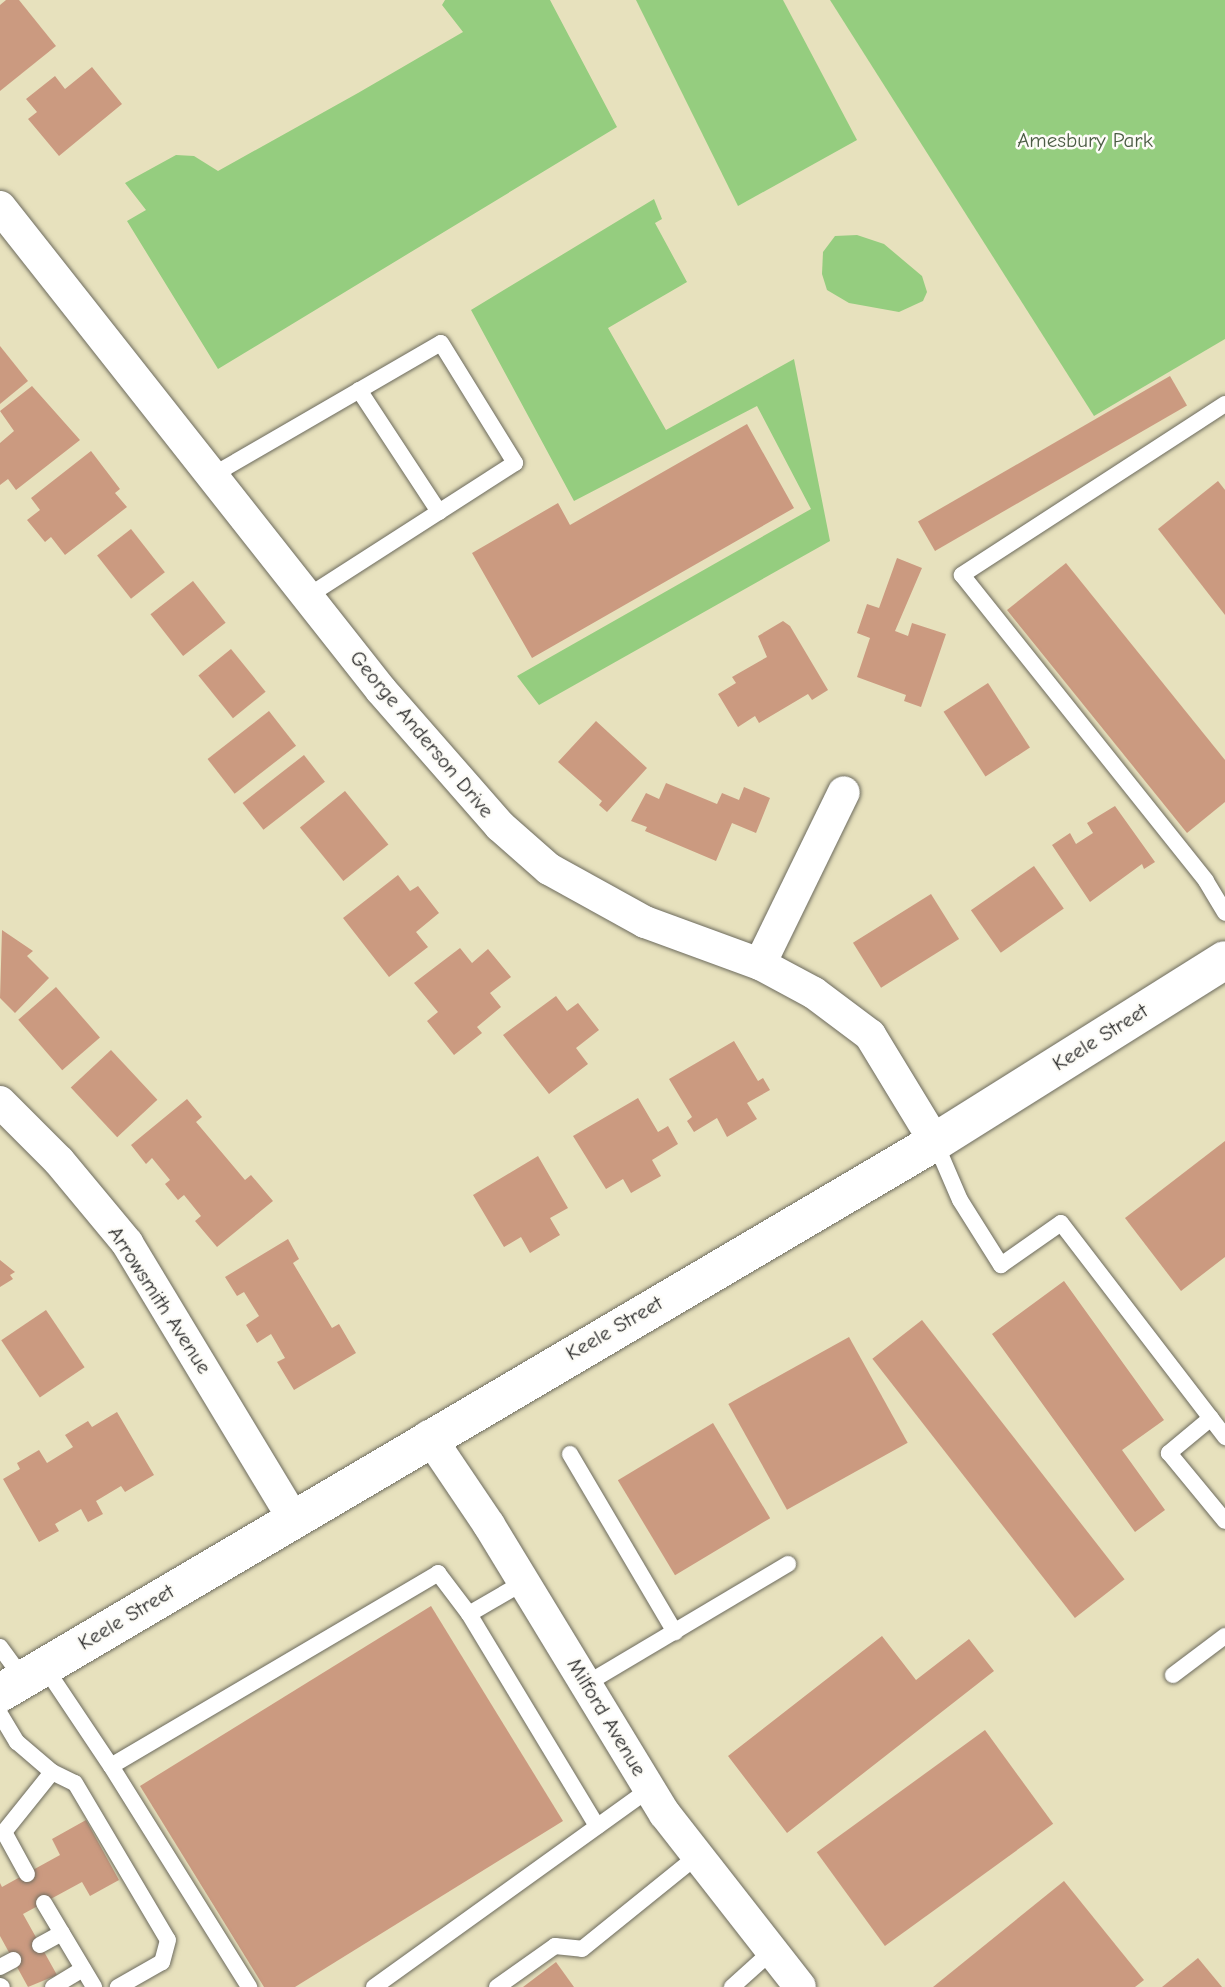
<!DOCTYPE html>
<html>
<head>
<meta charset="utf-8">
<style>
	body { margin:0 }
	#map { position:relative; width:1225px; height:1987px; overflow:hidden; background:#e7e1bd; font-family:"Comic Neue",sans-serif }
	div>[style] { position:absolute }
	.green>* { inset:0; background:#95cd7f }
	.building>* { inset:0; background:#cb9a80; transform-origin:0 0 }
	.roads { filter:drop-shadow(0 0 2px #6d6b5e) drop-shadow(0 0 2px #6d6b5e) }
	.service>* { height:16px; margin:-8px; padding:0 8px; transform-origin:8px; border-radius:8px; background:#fff }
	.minor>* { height:32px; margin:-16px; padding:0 16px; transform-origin:16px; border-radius:16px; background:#fff }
	.secondary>* { height:38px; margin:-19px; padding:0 19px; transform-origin:19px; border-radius:19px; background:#fff }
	span { translate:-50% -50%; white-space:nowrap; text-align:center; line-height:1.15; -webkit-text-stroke:5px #fdfcf7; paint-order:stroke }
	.park-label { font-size:21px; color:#4b5c44 }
	.street-label { font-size:21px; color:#2b2b2b }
</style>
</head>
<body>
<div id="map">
	<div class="green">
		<i style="clip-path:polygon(445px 0,550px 0,617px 127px,218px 369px,127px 221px,146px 210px,125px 183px,176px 155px,194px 156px,218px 171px,358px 93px,463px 32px,442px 5px)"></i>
		<i style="clip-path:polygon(636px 0,783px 0,857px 140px,738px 206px)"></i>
		<i style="clip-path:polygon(830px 0,1225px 0,1225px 339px,1094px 416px)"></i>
		<i style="clip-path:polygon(654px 199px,662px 219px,655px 223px,687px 282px,608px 328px,666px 430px,794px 359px,830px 541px,539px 705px,517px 676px,811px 509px,757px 406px,574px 501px,471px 310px)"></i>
		<i style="clip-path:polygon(857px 235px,884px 244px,922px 276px,927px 292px,923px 301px,899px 312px,849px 303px,827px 290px,822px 274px,823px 252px,835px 236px)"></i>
	</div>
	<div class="building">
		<i style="clip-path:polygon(6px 0,19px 0,56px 46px,0 91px,0 5px)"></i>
		<i style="clip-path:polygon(92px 67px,122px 104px,59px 156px,28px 119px,37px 112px,26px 99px,55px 76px,65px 89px)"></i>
		<i style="clip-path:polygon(0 346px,28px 381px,0 404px)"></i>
		<i style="left:1170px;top:376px;width:34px;height:291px;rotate:60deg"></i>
		<i style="clip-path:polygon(32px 386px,80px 440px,16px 490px,8px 479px,0 485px,0 443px,14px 431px,0 411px)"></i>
		<i style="clip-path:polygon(747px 424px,794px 508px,532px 658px,472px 553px,558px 503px,570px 525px)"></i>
		<i style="clip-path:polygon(91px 451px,120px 489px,115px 493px,127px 507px,65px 555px,51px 537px,45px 542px,27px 520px,40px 510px,31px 498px)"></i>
		<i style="clip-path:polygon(1218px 481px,1225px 490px,1225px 615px,1158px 529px)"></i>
		<i style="left:131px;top:529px;width:55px;height:43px;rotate:52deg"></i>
		<i style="clip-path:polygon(897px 558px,922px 568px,895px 631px,908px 636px,912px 623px,946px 634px,921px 707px,904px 701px,906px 695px,857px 677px,870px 638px,857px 633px,867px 604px,879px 608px)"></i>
		<i style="clip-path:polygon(1066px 563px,1225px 760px,1225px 802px,1187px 833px,1007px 610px)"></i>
		<i style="left:193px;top:581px;width:53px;height:54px;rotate:52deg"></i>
		<i style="clip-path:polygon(783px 621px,790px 626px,828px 690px,812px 700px,808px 694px,759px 723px,755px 716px,738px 727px,718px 694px,736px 683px,732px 677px,767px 657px,758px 636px)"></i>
		<i style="left:231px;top:649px;width:55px;height:42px;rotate:51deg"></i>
		<i style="left:988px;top:683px;width:77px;height:53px;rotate:57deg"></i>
		<i style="left:269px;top:711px;width:44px;height:78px;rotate:52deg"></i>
		<i style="clip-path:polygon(596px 721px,647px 768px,607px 812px,599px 805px,602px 801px,558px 762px)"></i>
		<i style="left:304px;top:755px;width:34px;height:78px;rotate:52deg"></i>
		<i style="clip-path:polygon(666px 783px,717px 804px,722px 793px,739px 800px,744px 787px,770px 798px,756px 833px,732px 823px,716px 861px,645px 831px,647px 827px,631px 821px,646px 793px,659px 799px)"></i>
		<i style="left:345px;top:791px;width:69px;height:58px;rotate:51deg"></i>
		<i style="clip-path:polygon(1115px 806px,1155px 862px,1144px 869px,1142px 864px,1090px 902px,1052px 845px,1070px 833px,1076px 844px,1093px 833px,1087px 823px)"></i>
		<i style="left:1034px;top:866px;width:52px;height:77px;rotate:55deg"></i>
		<i style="clip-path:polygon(398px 875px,410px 891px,418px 886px,439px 913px,416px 932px,428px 947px,389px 977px,343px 918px)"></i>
		<i style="left:931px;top:894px;width:53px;height:92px;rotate:58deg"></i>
		<i style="clip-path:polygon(2px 930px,33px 951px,27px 956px,49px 978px,15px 1013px,0 998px)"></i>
		<i style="clip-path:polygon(460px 948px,472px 963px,488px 949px,511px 977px,490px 993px,501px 1007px,477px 1027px,482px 1033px,454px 1055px,427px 1021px,438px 1012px,414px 983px)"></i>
		<i style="left:56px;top:987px;width:67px;height:50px;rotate:49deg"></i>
		<i style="clip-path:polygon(556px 996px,567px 1011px,578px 1003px,599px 1030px,576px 1048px,588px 1064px,549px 1094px,503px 1035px)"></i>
		<i style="clip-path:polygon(734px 1041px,758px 1081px,763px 1078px,770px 1090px,747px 1103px,757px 1119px,727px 1137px,717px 1118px,694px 1132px,687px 1121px,692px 1117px,669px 1079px)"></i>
		<i style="left:111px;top:1050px;width:68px;height:55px;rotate:47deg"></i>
		<i style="clip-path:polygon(638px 1098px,658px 1132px,668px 1126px,678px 1144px,652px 1160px,661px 1176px,631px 1193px,623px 1179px,606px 1189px,573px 1136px)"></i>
		<i style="clip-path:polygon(187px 1099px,202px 1117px,196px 1122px,245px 1180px,251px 1175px,273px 1201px,217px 1247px,195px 1221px,201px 1216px,184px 1195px,178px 1200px,165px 1184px,170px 1180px,152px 1158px,146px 1164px,131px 1145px)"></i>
		<i style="clip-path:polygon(1225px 1141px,1225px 1257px,1181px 1291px,1125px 1218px)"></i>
		<i style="clip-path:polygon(538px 1156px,568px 1208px,550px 1218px,560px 1235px,530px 1253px,521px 1237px,504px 1247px,473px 1195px)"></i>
		<i style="clip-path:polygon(288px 1239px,299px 1259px,293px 1263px,332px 1328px,339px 1324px,356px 1353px,294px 1390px,277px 1362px,285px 1358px,271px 1334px,257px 1343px,246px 1325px,259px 1316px,244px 1292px,237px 1296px,225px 1277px)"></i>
		<i style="clip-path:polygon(0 1260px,15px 1272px,10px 1275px,13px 1279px,0 1287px)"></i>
		<i style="clip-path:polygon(1064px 1281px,1164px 1420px,1122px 1450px,1165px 1510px,1135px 1532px,992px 1334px)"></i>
		<i style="left:46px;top:1310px;width:69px;height:54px;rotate:56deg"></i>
		<i style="left:922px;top:1320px;width:329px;height:63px;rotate:52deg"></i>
		<i style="left:849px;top:1337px;width:121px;height:138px;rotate:61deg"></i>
		<i style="clip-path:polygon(117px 1412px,154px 1475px,125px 1492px,121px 1486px,96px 1501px,103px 1514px,88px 1522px,81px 1509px,55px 1524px,59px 1531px,39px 1542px,3px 1479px,20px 1469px,17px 1463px,39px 1450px,47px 1463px,73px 1447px,65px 1435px,88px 1421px,92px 1427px)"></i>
		<i style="left:713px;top:1423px;width:111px;height:111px;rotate:59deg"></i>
		<i style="clip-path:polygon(431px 1606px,563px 1821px,295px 1987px,264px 1987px,140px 1786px)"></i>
		<i style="clip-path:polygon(882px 1636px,916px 1680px,969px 1639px,994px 1671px,787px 1833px,728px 1756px)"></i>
		<i style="left:985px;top:1730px;width:116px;height:208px;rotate:54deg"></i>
		<i style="clip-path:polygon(86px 1820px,119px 1880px,90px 1896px,82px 1882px,23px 1914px,57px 1975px,28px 1987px,0 1936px,0 1883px,2px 1887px,60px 1855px,52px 1839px)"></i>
		<i style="clip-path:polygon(1064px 1881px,1144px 1980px,1135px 1987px,933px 1987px)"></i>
		<i style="clip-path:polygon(1198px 1958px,1222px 1987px,1162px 1987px)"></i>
		<i style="clip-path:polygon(556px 1962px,574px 1987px,523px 1987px)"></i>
	</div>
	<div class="roads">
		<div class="service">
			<i style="left:359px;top:390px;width:146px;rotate:56.7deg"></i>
			<i style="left:1225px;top:404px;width:314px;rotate:147deg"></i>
			<i style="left:962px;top:575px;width:391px;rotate:51.4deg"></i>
			<i style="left:1206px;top:881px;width:37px;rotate:59deg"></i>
			<i style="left:213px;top:475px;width:263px;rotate:-30.1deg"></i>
			<i style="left:441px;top:343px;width:141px;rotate:58.3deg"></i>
			<i style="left:515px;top:463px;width:246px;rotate:147.3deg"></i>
			<i style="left:935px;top:1142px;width:63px;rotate:66.7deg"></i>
			<i style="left:960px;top:1200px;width:77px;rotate:57.8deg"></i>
			<i style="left:1001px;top:1265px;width:73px;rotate:-35deg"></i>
			<i style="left:1061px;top:1223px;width:270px;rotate:52.5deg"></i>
			<i style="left:1211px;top:1418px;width:55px;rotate:140.2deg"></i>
			<i style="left:1169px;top:1453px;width:88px;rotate:50.5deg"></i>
			<i style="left:570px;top:1454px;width:207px;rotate:59.5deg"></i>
			<i style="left:469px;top:1614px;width:248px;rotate:58.9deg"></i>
			<i style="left:0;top:1647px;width:39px;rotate:54deg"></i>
			<i style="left:44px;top:1666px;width:120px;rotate:56.2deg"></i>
			<i style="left:111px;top:1766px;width:380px;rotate:-30.5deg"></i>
			<i style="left:438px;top:1573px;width:51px;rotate:52.9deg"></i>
			<i style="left:469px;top:1614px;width:64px;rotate:-30.2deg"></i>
			<i style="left:1173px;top:1675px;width:65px;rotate:-36.9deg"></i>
			<i style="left:586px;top:1684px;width:235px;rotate:-30.7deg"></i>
			<i style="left:0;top:1714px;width:33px;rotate:59deg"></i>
			<i style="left:17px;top:1742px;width:46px;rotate:40.6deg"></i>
			<i style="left:52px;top:1772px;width:25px;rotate:26deg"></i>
			<i style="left:75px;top:1783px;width:182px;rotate:59.4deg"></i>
			<i style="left:168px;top:1940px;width:23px;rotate:105deg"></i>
			<i style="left:162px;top:1962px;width:51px;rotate:150.4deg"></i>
			<i style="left:111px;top:1766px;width:261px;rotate:58deg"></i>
			<i style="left:27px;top:1874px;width:48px;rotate:-118.7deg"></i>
			<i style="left:4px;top:1832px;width:77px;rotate:-51.3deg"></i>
			<i style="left:44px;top:1903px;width:98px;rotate:59.2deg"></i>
			<i style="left:40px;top:1945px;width:25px;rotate:-29deg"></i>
			<i style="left:0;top:1967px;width:15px;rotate:-28deg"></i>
			<i style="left:0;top:1986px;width:2px;rotate:27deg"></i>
			<i style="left:53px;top:1987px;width:35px;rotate:-31deg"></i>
			<i style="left:374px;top:1987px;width:340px;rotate:-35.7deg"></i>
			<i style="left:497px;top:1987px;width:71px;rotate:-35.3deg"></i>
			<i style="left:555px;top:1946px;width:27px;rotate:6deg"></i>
			<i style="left:582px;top:1949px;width:146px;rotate:-38.9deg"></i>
			<i style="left:732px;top:1987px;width:54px;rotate:-42deg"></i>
		</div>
		<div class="minor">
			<i style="left:0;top:207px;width:615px;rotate:51.73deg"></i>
			<i style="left:381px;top:690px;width:181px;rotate:48.8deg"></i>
			<i style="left:500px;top:826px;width:65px;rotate:41.3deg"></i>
			<i style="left:549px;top:869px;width:110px;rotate:28.9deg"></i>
			<i style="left:645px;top:922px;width:122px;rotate:20.1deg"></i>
			<i style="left:760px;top:964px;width:61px;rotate:28.2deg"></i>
			<i style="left:814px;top:993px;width:70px;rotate:36.9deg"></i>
			<i style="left:870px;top:1035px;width:125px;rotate:58.7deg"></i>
			<i style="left:760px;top:964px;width:191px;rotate:-64deg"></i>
			<i style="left:0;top:1102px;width:83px;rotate:45deg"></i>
			<i style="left:59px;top:1161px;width:107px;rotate:50.3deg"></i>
			<i style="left:127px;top:1243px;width:321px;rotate:58.9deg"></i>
			<i style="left:429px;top:1436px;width:107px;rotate:56deg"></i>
			<i style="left:489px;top:1525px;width:338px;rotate:58.7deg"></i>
			<i style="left:665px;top:1814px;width:219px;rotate:52deg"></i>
		</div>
		<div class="secondary">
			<i style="left:0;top:1693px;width:1085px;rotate:-30.51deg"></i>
			<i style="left:935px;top:1142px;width:342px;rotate:-32.1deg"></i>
		</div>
	</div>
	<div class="park-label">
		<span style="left:1085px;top:140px">Amesbury Park</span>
	</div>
	<div class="street-label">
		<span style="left:422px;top:734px;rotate:50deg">George Anderson Drive</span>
		<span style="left:1100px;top:1037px;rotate:-32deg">Keele Street</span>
		<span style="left:160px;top:1300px;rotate:57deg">Arrowsmith Avenue</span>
		<span style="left:614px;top:1328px;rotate:-30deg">Keele Street</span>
		<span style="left:126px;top:1617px;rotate:-31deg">Keele Street</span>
		<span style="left:607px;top:1717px;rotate:59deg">Milford Avenue</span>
	</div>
</div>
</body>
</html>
